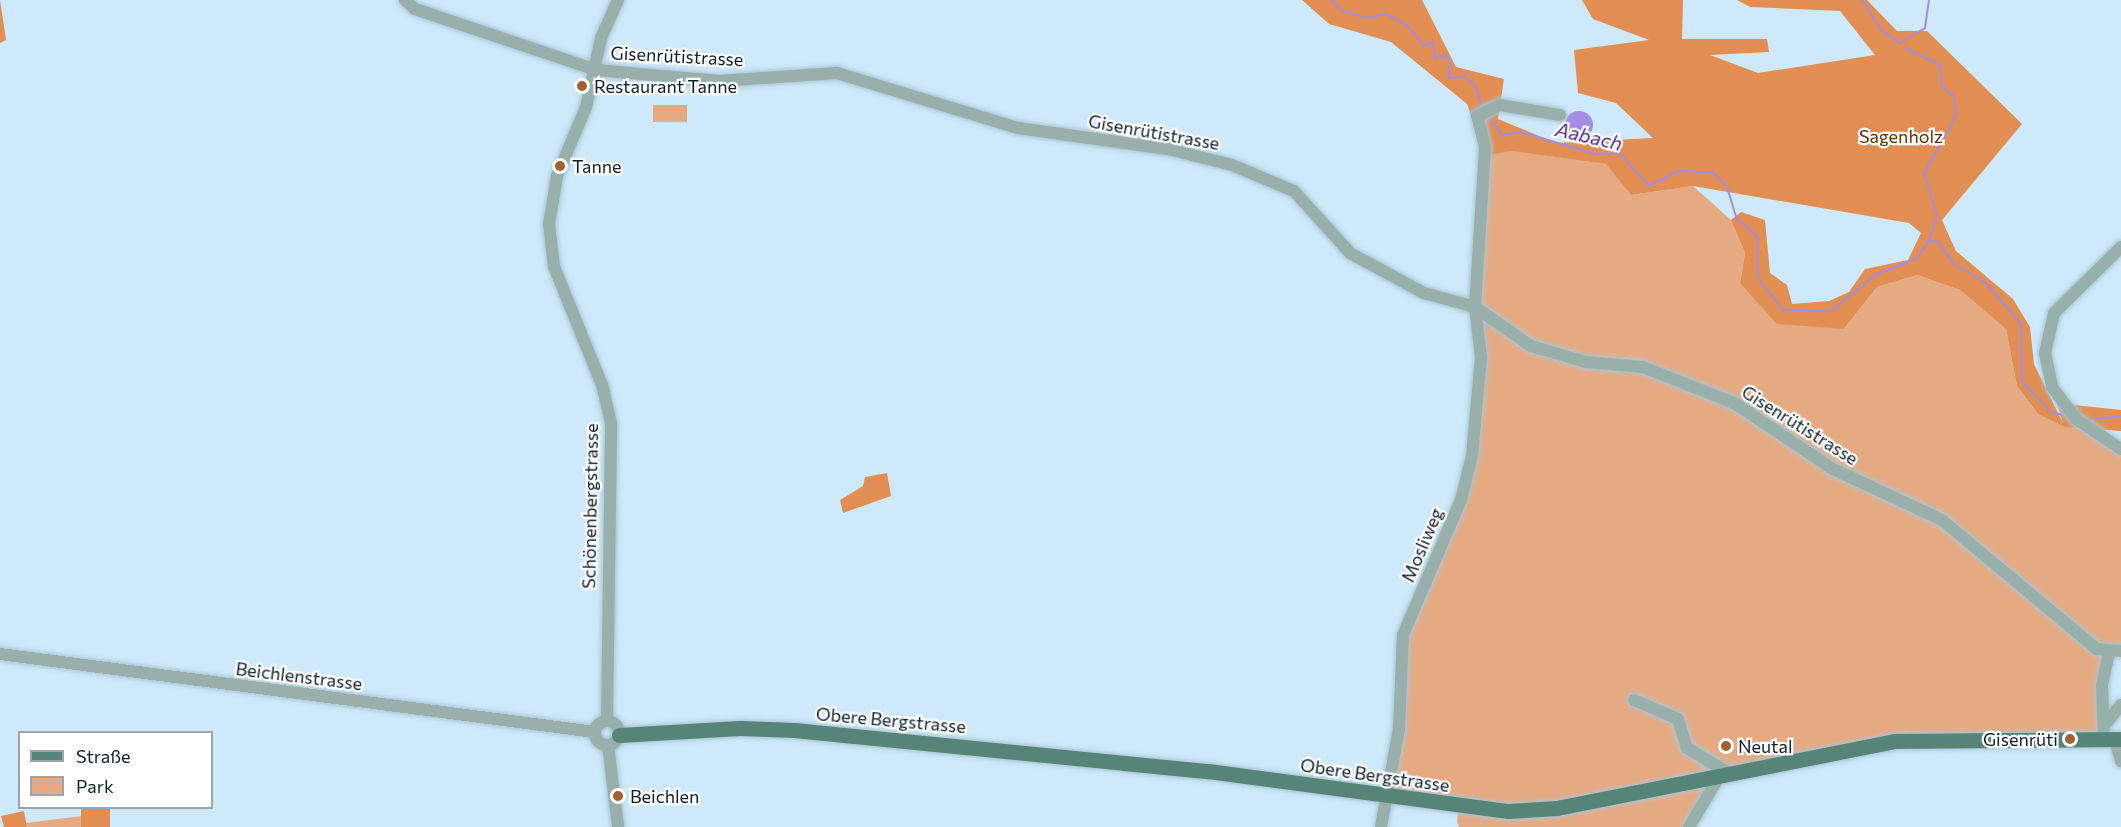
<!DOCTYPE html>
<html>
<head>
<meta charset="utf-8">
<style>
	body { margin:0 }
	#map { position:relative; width:2121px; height:827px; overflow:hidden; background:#cde9fa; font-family:Commissioner,sans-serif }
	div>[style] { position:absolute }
	.green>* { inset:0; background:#e6aa82; transform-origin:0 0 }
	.forest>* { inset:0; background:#e28e52; transform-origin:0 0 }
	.water>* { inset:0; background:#a38de4 }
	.round { border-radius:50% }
	.stream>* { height:2px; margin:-1px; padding:0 1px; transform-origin:1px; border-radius:1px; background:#a38de4 }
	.roads { filter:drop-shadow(0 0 2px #aac5d5) drop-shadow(0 0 2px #aac5d5) }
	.minor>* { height:12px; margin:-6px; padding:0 6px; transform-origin:6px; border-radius:6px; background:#98b0a9 }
	.minor>.ring { margin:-6px; padding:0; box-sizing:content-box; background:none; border:12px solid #98b0a9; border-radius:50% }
	.major>* { height:15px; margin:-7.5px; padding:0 7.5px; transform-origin:7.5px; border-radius:7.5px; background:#568477 }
	.dots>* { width:16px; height:16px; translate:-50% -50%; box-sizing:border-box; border:3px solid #fff; border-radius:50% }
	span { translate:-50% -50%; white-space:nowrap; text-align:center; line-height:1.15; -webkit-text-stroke:4.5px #fff; paint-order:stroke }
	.street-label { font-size:18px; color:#0d1f2a }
	.poi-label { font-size:18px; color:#0d1f2a }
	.left { translate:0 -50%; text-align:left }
	.right { translate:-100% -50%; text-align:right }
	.park-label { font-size:18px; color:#673100 }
	.water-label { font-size:20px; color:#4c278c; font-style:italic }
	.legend { position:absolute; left:18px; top:731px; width:195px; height:78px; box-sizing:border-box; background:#fff; border:2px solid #9ea5aa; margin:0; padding:8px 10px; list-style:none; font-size:18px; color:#0d1f2a }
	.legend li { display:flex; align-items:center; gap:12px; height:30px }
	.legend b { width:30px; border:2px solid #9ea5aa }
</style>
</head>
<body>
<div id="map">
	<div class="green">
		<i style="left:653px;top:105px;width:34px;height:17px"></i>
		<i style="clip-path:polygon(1485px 147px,1607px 164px,1631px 195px,1693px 186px,1731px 220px,1745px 253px,1740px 283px,1844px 329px,1877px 287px,1917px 275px,1960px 290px,2006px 329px,2017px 386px,2038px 414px,2112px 442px,2121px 455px,2121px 651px,2109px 651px,2102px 729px,2095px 735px,1944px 738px,1530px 807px,1389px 797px,1403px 635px,1461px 500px,1477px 410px,1475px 307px)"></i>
		<i style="clip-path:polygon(1710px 783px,1689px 827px,1459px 827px,1457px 822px,1458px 812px,1497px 816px)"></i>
		<i style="clip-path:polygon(82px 816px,83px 827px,27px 827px,26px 823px)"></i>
	</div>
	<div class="forest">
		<i style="clip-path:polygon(0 0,6px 40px,0 43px)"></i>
		<i style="clip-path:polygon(1302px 0,1422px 0,1456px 67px,1504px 79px,1498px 119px,1556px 143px,1653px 138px,1616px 103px,1578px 93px,1574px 50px,1649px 40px,1593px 19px,1582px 0,1683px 0,1682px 39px,1767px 39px,1769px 52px,1710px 55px,1758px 73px,1875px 55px,1840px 11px,1750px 7px,1737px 0,1867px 0,1897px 31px,1927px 31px,2022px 124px,1942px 220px,1950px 238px,1956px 251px,2013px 299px,2030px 327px,2034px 364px,2063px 423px,2052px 387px,2065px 404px,2121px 410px,2121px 431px,2065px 427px,2038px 414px,2017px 386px,2006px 329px,1960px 290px,1917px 275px,1877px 287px,1844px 329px,1777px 324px,1740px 283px,1745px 253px,1731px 220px,1741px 212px,1765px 220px,1770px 273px,1787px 285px,1792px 304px,1829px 301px,1849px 292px,1865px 269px,1908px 260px,1921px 233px,1909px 223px,1693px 186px,1631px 195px,1606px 164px,1511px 151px,1485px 156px,1467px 104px,1391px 42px,1329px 24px)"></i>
		<i style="clip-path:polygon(887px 473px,891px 496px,843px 513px,840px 500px,863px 486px,865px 477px)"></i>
		<i style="left:81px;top:808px;width:29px;height:19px"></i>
		<i style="clip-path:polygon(24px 811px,27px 827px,4px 827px,1px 816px)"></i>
	</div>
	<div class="water">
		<i class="round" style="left:1565px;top:111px;width:28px;height:28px"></i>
	</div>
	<div class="stream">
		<i style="left:1331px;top:0;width:16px;rotate:45deg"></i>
		<i style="left:1342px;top:11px;width:27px;rotate:15deg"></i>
		<i style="left:1368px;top:18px;width:18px;rotate:-13deg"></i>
		<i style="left:1386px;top:14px;width:24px;rotate:28deg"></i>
		<i style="left:1407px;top:25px;width:27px;rotate:51deg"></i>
		<i style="left:1424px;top:46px;width:10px;rotate:-24deg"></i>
		<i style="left:1433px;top:42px;width:16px;rotate:83deg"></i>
		<i style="left:1435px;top:58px;width:11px;rotate:-10deg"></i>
		<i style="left:1446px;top:56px;width:7px;rotate:56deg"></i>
		<i style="left:1450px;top:62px;width:16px;rotate:94deg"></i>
		<i style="left:1449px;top:78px;width:16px;rotate:-4deg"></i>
		<i style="left:1465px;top:77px;width:13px;rotate:39deg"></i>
		<i style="left:1475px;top:85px;width:25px;rotate:72deg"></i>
		<i style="left:1862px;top:0;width:37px;rotate:57deg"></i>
		<i style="left:1882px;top:31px;width:22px;rotate:34deg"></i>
		<i style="left:1900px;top:43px;width:29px;rotate:-31deg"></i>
		<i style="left:1925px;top:28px;width:28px;rotate:-82deg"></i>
		<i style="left:1906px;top:48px;width:38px;rotate:27deg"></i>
		<i style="left:1940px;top:65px;width:21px;rotate:87deg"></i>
		<i style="left:1941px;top:86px;width:16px;rotate:38deg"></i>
		<i style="left:1954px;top:96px;width:20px;rotate:84deg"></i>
		<i style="left:1956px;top:116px;width:65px;rotate:119.3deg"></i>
		<i style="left:1924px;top:173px;width:44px;rotate:72.8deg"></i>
		<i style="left:1937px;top:215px;width:27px;rotate:107deg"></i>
		<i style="left:1489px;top:116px;width:23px;rotate:56deg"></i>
		<i style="left:1502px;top:135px;width:19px;rotate:-9deg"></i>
		<i style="left:1521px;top:132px;width:77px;rotate:16.6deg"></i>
		<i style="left:1595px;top:154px;width:24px;rotate:-2deg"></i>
		<i style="left:1619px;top:153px;width:45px;rotate:47.7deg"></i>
		<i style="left:1649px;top:186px;width:34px;rotate:-27deg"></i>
		<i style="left:1679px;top:171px;width:34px;rotate:2deg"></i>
		<i style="left:1713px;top:172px;width:21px;rotate:47deg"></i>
		<i style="left:1727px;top:187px;width:34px;rotate:73deg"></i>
		<i style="left:1737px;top:219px;width:26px;rotate:40deg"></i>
		<i style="left:1757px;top:236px;width:42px;rotate:88.6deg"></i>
		<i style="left:1758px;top:278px;width:41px;rotate:52deg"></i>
		<i style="left:1783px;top:310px;width:48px;rotate:1.2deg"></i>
		<i style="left:1831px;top:311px;width:59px;rotate:-38.8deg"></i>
		<i style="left:1877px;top:274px;width:42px;rotate:-21deg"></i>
		<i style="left:1916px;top:259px;width:22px;rotate:-54deg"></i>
		<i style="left:1929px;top:241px;width:9px;rotate:6deg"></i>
		<i style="left:1938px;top:242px;width:27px;rotate:54deg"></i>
		<i style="left:1954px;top:264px;width:34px;rotate:30deg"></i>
		<i style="left:1984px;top:281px;width:57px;rotate:49.3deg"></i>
		<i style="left:2021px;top:324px;width:58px;rotate:89deg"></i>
		<i style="left:2022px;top:382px;width:43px;rotate:45.9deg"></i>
		<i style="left:2052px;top:413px;width:15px;rotate:8deg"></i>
		<i style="left:2088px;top:420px;width:33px;rotate:-7deg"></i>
	</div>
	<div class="roads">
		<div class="minor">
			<i style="left:405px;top:0;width:13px;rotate:42deg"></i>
			<i style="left:415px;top:9px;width:191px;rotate:18.6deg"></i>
			<i style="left:596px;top:70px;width:123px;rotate:5.1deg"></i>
			<i style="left:719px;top:81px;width:118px;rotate:-3.9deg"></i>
			<i style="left:837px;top:73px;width:189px;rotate:16.9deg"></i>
			<i style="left:1018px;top:128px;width:151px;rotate:8deg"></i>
			<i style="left:1168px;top:149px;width:66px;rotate:14deg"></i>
			<i style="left:1232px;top:165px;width:67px;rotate:22.8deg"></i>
			<i style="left:1294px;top:191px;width:84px;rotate:47.9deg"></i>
			<i style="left:1350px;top:253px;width:84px;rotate:28.4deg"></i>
			<i style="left:1424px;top:293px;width:53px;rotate:15.4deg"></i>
			<i style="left:1475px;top:307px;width:68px;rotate:34.9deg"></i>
			<i style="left:1531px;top:346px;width:57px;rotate:16.2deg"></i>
			<i style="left:1586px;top:362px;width:57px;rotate:5deg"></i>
			<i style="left:1643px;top:367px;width:98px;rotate:21.6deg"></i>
			<i style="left:1734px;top:403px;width:117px;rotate:33.8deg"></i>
			<i style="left:1831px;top:468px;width:123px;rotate:25.1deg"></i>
			<i style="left:1942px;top:520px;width:202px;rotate:39.8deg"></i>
			<i style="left:2097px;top:649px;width:24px;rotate:5deg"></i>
			<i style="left:2121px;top:247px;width:94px;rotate:135.4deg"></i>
			<i style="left:2054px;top:313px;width:41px;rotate:102.7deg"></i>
			<i style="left:2045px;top:353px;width:35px;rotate:78deg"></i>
			<i style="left:2052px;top:387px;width:40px;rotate:53deg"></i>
			<i style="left:2076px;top:419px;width:54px;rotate:33.7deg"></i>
			<i style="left:0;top:654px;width:600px;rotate:7.47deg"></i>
			<i style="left:1634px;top:700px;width:48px;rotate:23.4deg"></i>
			<i style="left:1678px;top:719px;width:30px;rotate:73deg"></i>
			<i style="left:1687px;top:748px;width:49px;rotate:30.8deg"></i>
			<i style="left:607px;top:720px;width:297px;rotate:-89.2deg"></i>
			<i style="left:611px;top:423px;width:39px;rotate:-103deg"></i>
			<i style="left:602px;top:385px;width:127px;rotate:-112.1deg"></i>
			<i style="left:554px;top:267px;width:43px;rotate:-96.6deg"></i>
			<i style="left:549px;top:224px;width:49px;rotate:-80.5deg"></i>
			<i style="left:557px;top:176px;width:75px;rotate:-67.2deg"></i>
			<i style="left:586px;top:107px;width:71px;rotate:-77.7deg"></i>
			<i style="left:601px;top:38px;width:42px;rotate:-65.9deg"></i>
			<i class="ring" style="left:595px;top:721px;width:12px;height:12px"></i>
			<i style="left:2107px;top:722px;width:22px;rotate:-51deg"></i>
			<i style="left:2104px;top:739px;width:54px;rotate:-92.1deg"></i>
			<i style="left:2102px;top:685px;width:35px;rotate:-78deg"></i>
			<i style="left:2115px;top:739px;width:23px;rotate:75deg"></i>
			<i style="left:608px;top:745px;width:83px;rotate:83deg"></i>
			<i style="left:1381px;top:827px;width:100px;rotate:-79.6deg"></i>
			<i style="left:1399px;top:729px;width:94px;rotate:-87.6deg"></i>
			<i style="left:1403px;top:635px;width:147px;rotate:-66.8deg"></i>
			<i style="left:1461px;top:500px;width:45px;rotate:-76deg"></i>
			<i style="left:1472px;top:456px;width:99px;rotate:-84.8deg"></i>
			<i style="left:1481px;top:357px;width:50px;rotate:-96.8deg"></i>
			<i style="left:1475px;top:307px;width:160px;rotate:-86.4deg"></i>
			<i style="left:1485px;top:147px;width:32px;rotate:-104deg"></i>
			<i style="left:1477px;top:116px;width:25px;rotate:-26deg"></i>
			<i style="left:1500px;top:105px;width:61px;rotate:9.5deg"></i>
			<i style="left:1689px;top:827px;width:61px;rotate:-59.2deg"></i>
		</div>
		<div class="major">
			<i style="left:619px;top:735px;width:121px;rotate:-3.3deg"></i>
			<i style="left:740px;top:728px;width:54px;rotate:2.1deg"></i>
			<i style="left:794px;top:730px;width:416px;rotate:5.7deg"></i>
			<i style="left:1208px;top:771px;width:303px;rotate:7.6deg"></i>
			<i style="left:1508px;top:811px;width:49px;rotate:-3.5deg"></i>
			<i style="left:1557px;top:808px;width:344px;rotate:-11.2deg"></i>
			<i style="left:1894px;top:741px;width:227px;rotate:-0.5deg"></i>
		</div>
	</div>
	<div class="dots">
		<i style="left:582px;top:86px;background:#a46130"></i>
		<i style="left:560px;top:166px;background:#a46130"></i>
		<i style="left:2070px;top:739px;background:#a46130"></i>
		<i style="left:1726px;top:746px;background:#a46130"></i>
		<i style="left:618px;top:796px;background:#a46130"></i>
	</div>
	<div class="street-label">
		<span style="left:677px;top:56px;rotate:3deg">Gisenrütistrasse</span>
		<span style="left:1154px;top:132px;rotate:10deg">Gisenrütistrasse</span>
		<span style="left:1800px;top:425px;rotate:32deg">Gisenrütistrasse</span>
		<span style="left:590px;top:506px;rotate:-89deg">Schönenbergstrasse</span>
		<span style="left:1422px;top:545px;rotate:-67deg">Mosliweg</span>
		<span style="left:299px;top:676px;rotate:7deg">Beichlenstrasse</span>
		<span style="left:891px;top:720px;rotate:5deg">Obere Bergstrasse</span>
		<span style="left:1375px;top:775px;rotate:8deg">Obere Bergstrasse</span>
	</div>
	<div class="poi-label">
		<span class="left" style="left:594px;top:86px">Restaurant Tanne</span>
		<span class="left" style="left:572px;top:166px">Tanne</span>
		<span class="right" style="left:2058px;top:739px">Gisenrüti</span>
		<span class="left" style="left:1738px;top:746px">Neutal</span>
		<span class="left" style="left:630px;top:796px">Beichlen</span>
	</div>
	<div class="park-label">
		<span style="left:1901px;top:136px">Sagenholz</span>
	</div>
	<div class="water-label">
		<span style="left:1589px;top:136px;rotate:13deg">Aabach</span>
	</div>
	<ul class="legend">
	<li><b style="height:8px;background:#568477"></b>Straße</li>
	<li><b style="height:16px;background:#e6aa82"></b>Park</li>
	</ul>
</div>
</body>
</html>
